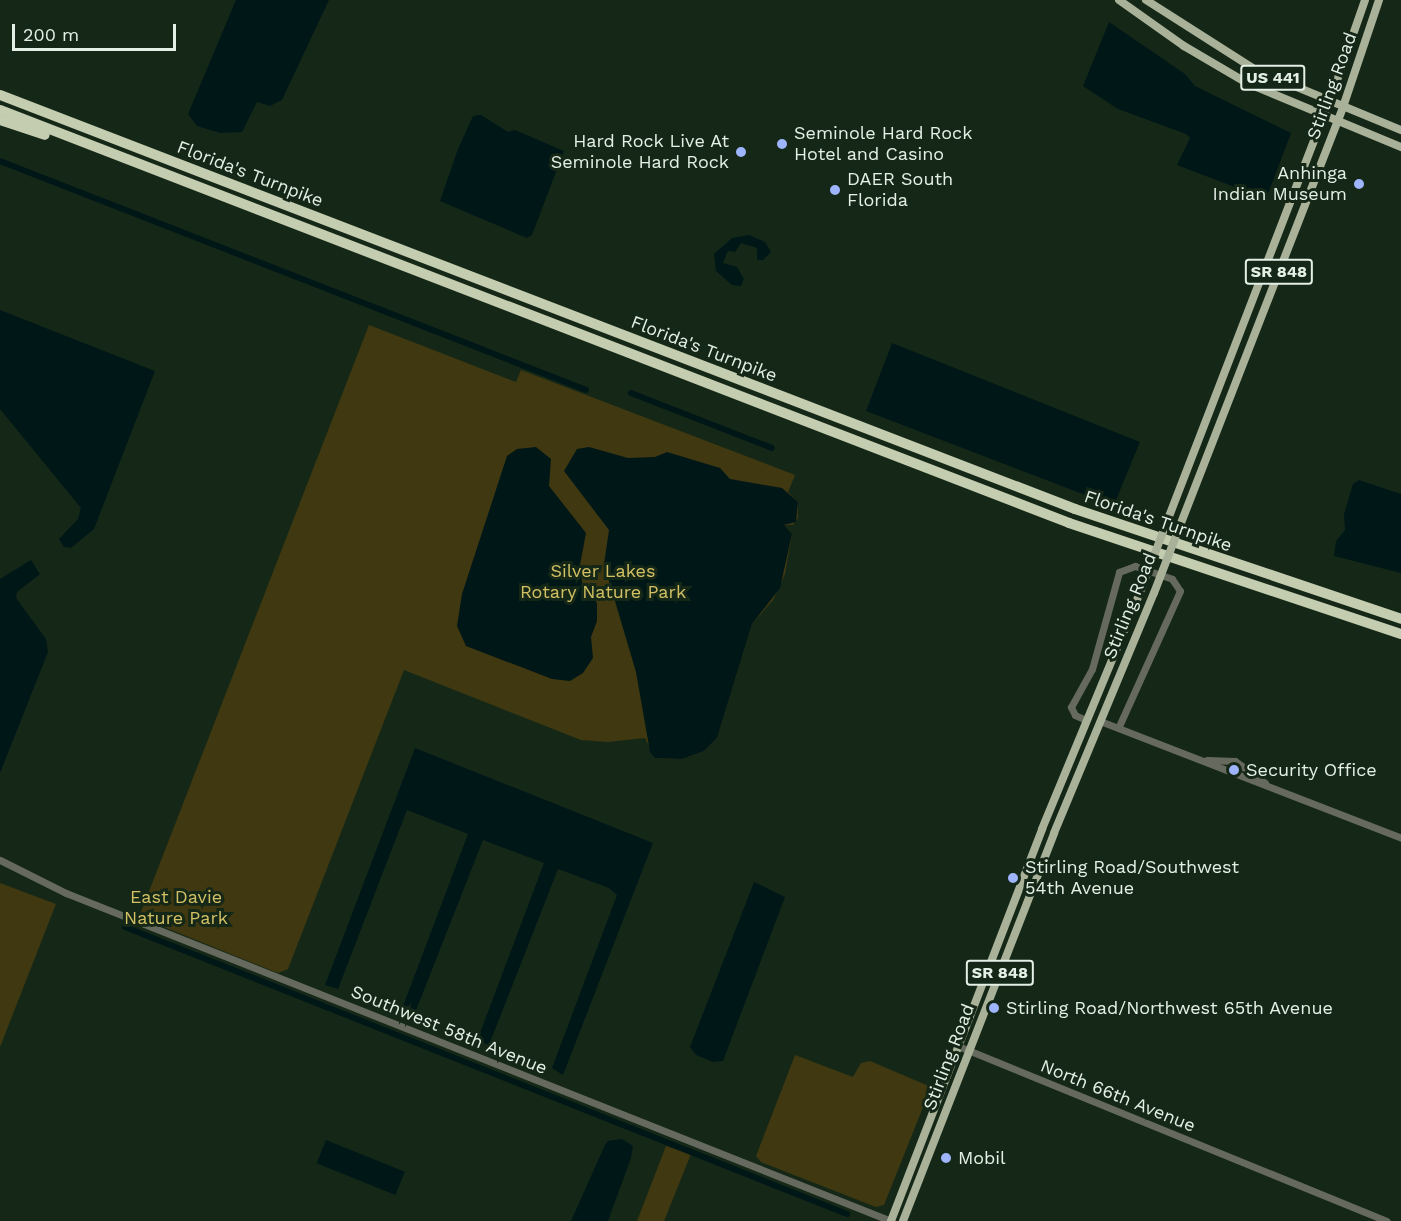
<!DOCTYPE html>
<html>
<head>
<meta charset="utf-8">
<style>
	body { margin:0 }
	#map { position:relative; width:1401px; height:1221px; overflow:hidden; background:#152817; font-family:"Work Sans",sans-serif }
	div>[style] { position:absolute }
	.green>* { inset:0; background:#403810 }
	.water>* { inset:0; background:#001718; transform-origin:0 0 }
	.canal>* { height:6px; margin:-3px; padding:0 3px; transform-origin:3px; border-radius:3px; background:#001718 }
	.minor>* { height:7px; margin:-3.5px; padding:0 3.5px; transform-origin:3.5px; border-radius:3.5px; background:#666a5e }
	.major>* { height:8px; margin:-4px; padding:0 4px; transform-origin:4px; border-radius:4px; background:#a9b199 }
	.highway>* { height:10px; margin:-5px; padding:0 5px; transform-origin:5px; border-radius:5px; background:#c4cdb0 }
	.major-bridge>* { height:8px; margin:-4px; padding:0 4px; transform-origin:4px; border-radius:4px; background:#a9b199 }
	.dots>* { width:16px; height:16px; translate:-50% -50%; box-sizing:border-box; border:3px solid #152817; border-radius:50% }
	span { translate:-50% -50%; white-space:nowrap; text-align:center; line-height:1.15; -webkit-text-stroke:6px #152817; paint-order:stroke }
	.shield-label span { padding:2px 4px; background:#152817; border:2px solid; border-radius:4px; -webkit-text-stroke-width:0 }
	.shield-label { font-size:16px; color:#e4f0e5; font-weight:700 }
	.street-label { font-size:18px; color:#e4f0e5 }
	.poi-label { font-size:18px; color:#e4f0e5 }
	.left { translate:0 -50%; text-align:left }
	.right { translate:-100% -50%; text-align:right }
	.park-label { font-size:18px; color:#d3c065 }
	.scale { position:absolute; left:12px; top:24px; width:164px; height:27px; box-sizing:border-box; border:3px solid #e4f0e5; border-top:0; padding-left:8px; font-size:18px; line-height:21px; white-space:nowrap; color:#e4f0e5; -webkit-text-stroke:4px #152817; paint-order:stroke }
</style>
</head>
<body>
<div id="map">
	<div class="green">
		<i style="clip-path:polygon(369px 325px,516px 382px,521px 370px,795px 475px,788px 492px,798px 502px,798px 518px,793px 525px,784px 525px,792px 534px,785px 574px,773px 600px,752px 624px,717px 738px,704px 751px,682px 759px,655px 758px,645px 738px,608px 742px,581px 740px,404px 670px,288px 969px,278px 973px,139px 917px)"></i>
		<i style="clip-path:polygon(0 883px,56px 904px,0 1047px)"></i>
		<i style="clip-path:polygon(795px 1055px,853px 1077px,861px 1063px,870px 1061px,931px 1087px,884px 1205px,876px 1207px,761px 1162px,756px 1156px)"></i>
		<i style="clip-path:polygon(666px 1146px,691px 1154px,664px 1221px,637px 1221px)"></i>
	</div>
	<div class="water">
		<i style="clip-path:polygon(236px 0,329px 0,282px 100px,270px 106px,257px 102px,242px 132px,220px 133px,197px 126px,188px 114px)"></i>
		<i style="clip-path:polygon(1109px 22px,1185px 74px,1195px 86px,1291px 133px,1266px 199px,1177px 165px,1190px 138px,1186px 134px,1118px 109px,1083px 86px)"></i>
		<i style="clip-path:polygon(481px 115px,508px 132px,515px 130px,564px 151px,532px 235px,527px 238px,440px 201px,458px 149px,473px 116px)"></i>
		<i style="clip-path:polygon(749px 235px,765px 242px,771px 252px,763px 260px,757px 260px,757px 248px,741px 243px,735px 252px,728px 251px,723px 263px,737px 267px,744px 279px,741px 286px,732px 285px,716px 271px,714px 254px,732px 238px)"></i>
		<i style="clip-path:polygon(0 310px,155px 371px,94px 529px,71px 548px,64px 547px,59px 539px,78px 519px,81px 508px,0 409px)"></i>
		<i style="clip-path:polygon(892px 343px,1140px 442px,1116px 500px,1109px 504px,866px 411px)"></i>
		<i style="clip-path:polygon(536px 447px,551px 459px,549px 486px,586px 533px,580px 565px,582px 582px,597px 603px,597px 621px,591px 637px,593px 658px,583px 673px,570px 681px,552px 679px,466px 646px,457px 626px,462px 594px,507px 456px,517px 449px)"></i>
		<i style="clip-path:polygon(589px 447px,628px 458px,655px 457px,667px 452px,720px 468px,730px 479px,782px 488px,798px 502px,796px 522px,784px 525px,792px 534px,780px 588px,752px 624px,717px 738px,704px 751px,682px 759px,655px 758px,650px 752px,636px 672px,604px 564px,609px 530px,564px 471px,577px 449px)"></i>
		<i style="clip-path:polygon(1359px 480px,1401px 494px,1401px 573px,1334px 556px,1336px 541px,1345px 530px,1344px 514px,1353px 484px)"></i>
		<i style="clip-path:polygon(31px 560px,40px 574px,17px 592px,16px 598px,46px 639px,48px 652px,0 773px,0 579px)"></i>
		<i style="clip-path:polygon(415px 748px,653px 843px,563px 1075px,552px 1068px,617px 895px,609px 888px,558px 869px,489px 1045px,477px 1041px,544px 863px,483px 840px,413px 1018px,400px 1014px,468px 834px,407px 810px,338px 989px,325px 985px)"></i>
		<i style="clip-path:polygon(754px 882px,785px 897px,723px 1061px,713px 1062px,696px 1055px,690px 1047px)"></i>
		<i style="clip-path:polygon(622px 1139px,633px 1146px,631px 1158px,608px 1221px,571px 1221px,605px 1145px,608px 1141px)"></i>
		<i style="left:326px;top:1140px;width:85px;height:25px;rotate:22deg"></i>
	</div>
	<div class="canal">
		<i style="left:0;top:161px;width:629px;rotate:21.34deg"></i>
		<i style="left:631px;top:393px;width:151px;rotate:21.3deg"></i>
		<i style="left:125px;top:927px;width:777px;rotate:21.68deg"></i>
	</div>
	<div class="minor">
		<i style="left:1086px;top:720px;width:12px;rotate:-156deg"></i>
		<i style="left:1075px;top:715px;width:9px;rotate:-117deg"></i>
		<i style="left:1071px;top:707px;width:43px;rotate:-61.1deg"></i>
		<i style="left:1092px;top:669px;width:101px;rotate:-74.4deg"></i>
		<i style="left:1119px;top:572px;width:17px;rotate:-21deg"></i>
		<i style="left:1135px;top:566px;width:39px;rotate:19deg"></i>
		<i style="left:1172px;top:579px;width:14px;rotate:56deg"></i>
		<i style="left:1180px;top:591px;width:150px;rotate:114.3deg"></i>
		<i style="left:1100px;top:721px;width:323px;rotate:21.2deg"></i>
		<i style="left:1207px;top:760px;width:28px;rotate:2deg"></i>
		<i style="left:1235px;top:761px;width:37px;rotate:36deg"></i>
		<i style="left:0;top:860px;width:74px;rotate:26.6deg"></i>
		<i style="left:66px;top:893px;width:888px;rotate:21.68deg"></i>
		<i style="left:958px;top:1046px;width:463px;rotate:22.2deg"></i>
	</div>
	<div class="major">
		<i style="left:1119px;top:0;width:80px;rotate:35.3deg"></i>
		<i style="left:1184px;top:46px;width:73px;rotate:30.4deg"></i>
		<i style="left:1247px;top:83px;width:167px;rotate:22.6deg"></i>
		<i style="left:1146px;top:0;width:130px;rotate:32.5deg"></i>
		<i style="left:1256px;top:70px;width:157px;rotate:22.5deg"></i>
		<i style="left:1168px;top:519px;width:458px;rotate:-68.9deg"></i>
		<i style="left:1333px;top:92px;width:97px;rotate:-70.8deg"></i>
		<i style="left:1181px;top:523px;width:446px;rotate:-68.7deg"></i>
		<i style="left:1343px;top:107px;width:113px;rotate:-71.4deg"></i>
		<i style="left:891px;top:1221px;width:420px;rotate:-68.9deg"></i>
		<i style="left:1042px;top:829px;width:262px;rotate:-67.5deg"></i>
		<i style="left:903px;top:1221px;width:416px;rotate:-68.7deg"></i>
		<i style="left:1054px;top:833px;width:260px;rotate:-67.4deg"></i>
	</div>
	<div class="highway">
		<i style="left:0;top:95px;width:1152px;rotate:21.06deg"></i>
		<i style="left:1075px;top:509px;width:344px;rotate:18.6deg"></i>
		<i style="left:0;top:110px;width:1146px;rotate:21.12deg"></i>
		<i style="left:1069px;top:523px;width:350px;rotate:18.5deg"></i>
		<i style="left:0;top:120px;width:47px;rotate:18.4deg"></i>
	</div>
	<div class="major-bridge">
		<i style="left:1142px;top:587px;width:73px;rotate:-69.1deg"></i>
		<i style="left:1154px;top:593px;width:75px;rotate:-68.9deg"></i>
	</div>
	<div class="dots">
		<i style="left:782px;top:144px;background:#9eb4fd"></i>
		<i style="left:741px;top:152px;background:#9eb4fd"></i>
		<i style="left:1359px;top:184px;background:#9eb4fd"></i>
		<i style="left:835px;top:190px;background:#9eb4fd"></i>
		<i style="left:1234px;top:770px;background:#9eb4fd"></i>
		<i style="left:1013px;top:878px;background:#9eb4fd"></i>
		<i style="left:994px;top:1008px;background:#9eb4fd"></i>
		<i style="left:946px;top:1158px;background:#9eb4fd"></i>
	</div>
	<div class="shield-label">
		<span style="left:1273px;top:78px">US 441</span>
		<span style="left:1279px;top:272px">SR 848</span>
		<span style="left:1000px;top:973px">SR 848</span>
	</div>
	<div class="street-label">
		<span style="left:1332px;top:86px;rotate:-70deg">Stirling Road</span>
		<span style="left:250px;top:174px;rotate:21deg">Florida's Turnpike</span>
		<span style="left:704px;top:349px;rotate:21deg">Florida's Turnpike</span>
		<span style="left:1158px;top:521px;rotate:19deg">Florida's Turnpike</span>
		<span style="left:1130px;top:606px;rotate:-68deg">Stirling Road</span>
		<span style="left:449px;top:1030px;rotate:22deg">Southwest 58th Avenue</span>
		<span style="left:949px;top:1057px;rotate:-69deg">Stirling Road</span>
		<span style="left:1118px;top:1096px;rotate:22deg">North 66th Avenue</span>
	</div>
	<div class="poi-label">
		<span class="left" style="left:794px;top:144px">Seminole Hard Rock<br>Hotel and Casino</span>
		<span class="right" style="left:729px;top:152px">Hard Rock Live At<br>Seminole Hard Rock</span>
		<span class="right" style="left:1347px;top:184px">Anhinga<br>Indian Museum</span>
		<span class="left" style="left:847px;top:190px">DAER South<br>Florida</span>
		<span class="left" style="left:1246px;top:770px">Security Office</span>
		<span class="left" style="left:1025px;top:878px">Stirling Road/Southwest<br>54th Avenue</span>
		<span class="left" style="left:1006px;top:1008px">Stirling Road/Northwest 65th Avenue</span>
		<span class="left" style="left:958px;top:1158px">Mobil</span>
	</div>
	<div class="park-label">
		<span style="left:603px;top:582px">Silver Lakes<br>Rotary Nature Park</span>
		<span style="left:176px;top:908px">East Davie<br>Nature Park</span>
	</div>
	<div class="scale">200 m</div>
</div>
</body>
</html>
